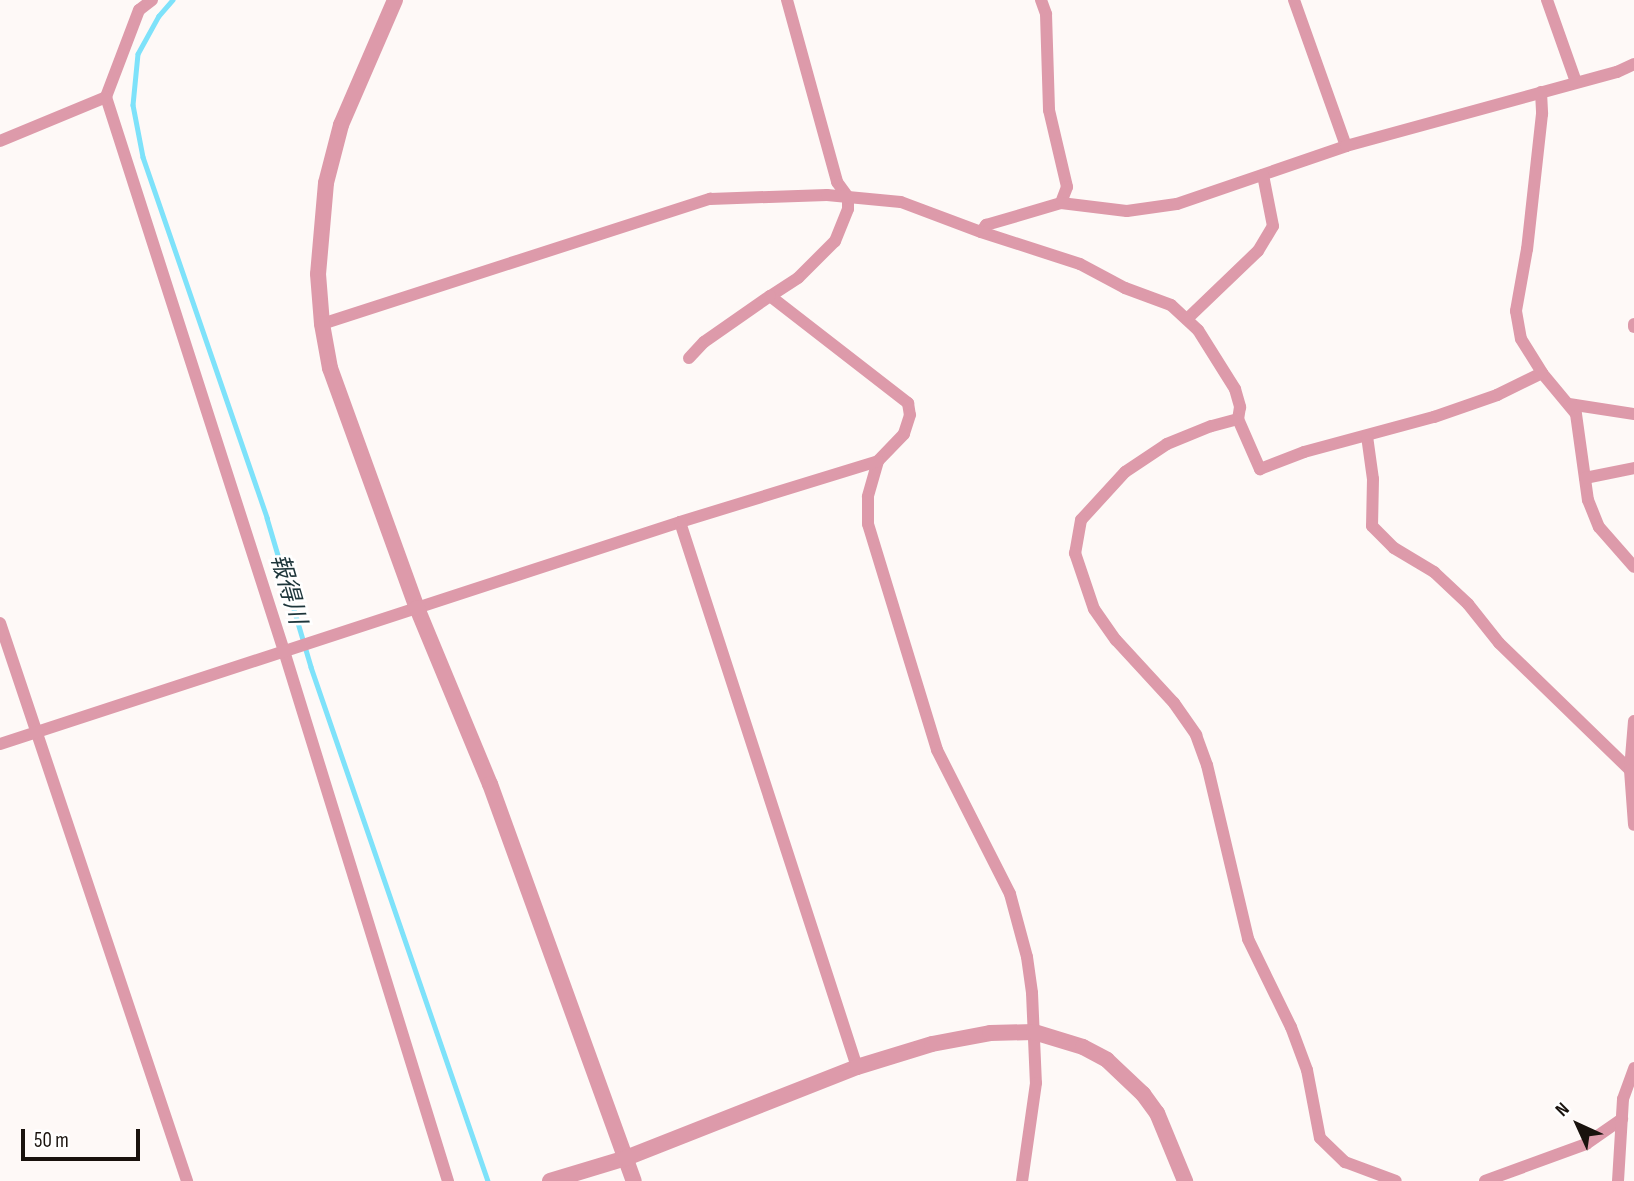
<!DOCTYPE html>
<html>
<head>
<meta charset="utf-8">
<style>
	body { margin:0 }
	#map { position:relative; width:1634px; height:1181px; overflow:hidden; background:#fef9f7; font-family:"Sofia Sans Condensed","Noto Sans JP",sans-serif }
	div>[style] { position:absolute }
	.stream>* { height:4.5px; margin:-2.25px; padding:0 2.25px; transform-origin:2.25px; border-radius:2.25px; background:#7ee2fa }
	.minor>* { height:12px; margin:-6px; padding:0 6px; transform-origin:6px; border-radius:6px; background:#dd9aaa }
	.tertiary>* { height:16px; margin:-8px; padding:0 8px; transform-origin:8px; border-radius:8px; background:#dd9aaa }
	span { translate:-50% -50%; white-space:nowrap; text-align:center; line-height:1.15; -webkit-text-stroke:5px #fff; paint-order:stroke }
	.water-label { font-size:24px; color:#1d353a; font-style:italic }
	.north { position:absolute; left:1543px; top:1090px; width:70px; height:70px; -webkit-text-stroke:5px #fff; paint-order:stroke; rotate:315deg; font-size:19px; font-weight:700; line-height:28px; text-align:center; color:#19120d }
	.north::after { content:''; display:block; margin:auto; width:24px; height:32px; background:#19120d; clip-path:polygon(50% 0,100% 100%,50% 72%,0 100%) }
	.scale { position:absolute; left:21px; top:1129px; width:119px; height:32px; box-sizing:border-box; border:4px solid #19120d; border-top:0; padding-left:9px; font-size:21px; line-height:24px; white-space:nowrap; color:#19120d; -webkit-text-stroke:5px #fff; paint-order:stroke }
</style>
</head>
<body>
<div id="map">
	<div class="stream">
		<i style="left:173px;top:0;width:21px;rotate:131deg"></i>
		<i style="left:159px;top:16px;width:43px;rotate:118.9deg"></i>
		<i style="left:138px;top:54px;width:51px;rotate:95.6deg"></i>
		<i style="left:133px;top:105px;width:53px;rotate:79.1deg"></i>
		<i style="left:143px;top:157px;width:382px;rotate:71deg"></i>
		<i style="left:267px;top:518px;width:155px;rotate:73.5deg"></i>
		<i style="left:311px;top:667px;width:544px;rotate:71deg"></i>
	</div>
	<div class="minor">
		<i style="left:152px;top:0;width:16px;rotate:142deg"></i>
		<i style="left:139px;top:10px;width:93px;rotate:110.8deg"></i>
		<i style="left:106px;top:97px;width:582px;rotate:72.19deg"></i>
		<i style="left:284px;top:651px;width:555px;rotate:72.81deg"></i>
		<i style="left:787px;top:0;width:189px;rotate:74.6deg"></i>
		<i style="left:837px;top:182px;width:19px;rotate:54deg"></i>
		<i style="left:848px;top:197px;width:12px;rotate:90deg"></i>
		<i style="left:848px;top:209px;width:35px;rotate:112deg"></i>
		<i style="left:835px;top:241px;width:52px;rotate:135deg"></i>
		<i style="left:798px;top:278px;width:33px;rotate:147deg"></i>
		<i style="left:770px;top:296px;width:175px;rotate:37.8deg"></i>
		<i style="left:908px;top:403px;width:12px;rotate:81deg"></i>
		<i style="left:910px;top:415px;width:20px;rotate:108deg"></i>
		<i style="left:904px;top:434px;width:37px;rotate:134deg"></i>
		<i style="left:878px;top:461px;width:37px;rotate:106deg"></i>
		<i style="left:868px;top:497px;width:27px;rotate:90deg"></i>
		<i style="left:868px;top:524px;width:236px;rotate:73deg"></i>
		<i style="left:937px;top:750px;width:161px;rotate:63.1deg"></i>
		<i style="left:1010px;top:894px;width:65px;rotate:74.9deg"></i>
		<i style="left:1027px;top:957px;width:36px;rotate:82deg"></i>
		<i style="left:1032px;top:993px;width:90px;rotate:87.5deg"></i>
		<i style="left:1036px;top:1083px;width:99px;rotate:98.1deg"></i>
		<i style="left:1041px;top:0;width:15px;rotate:70deg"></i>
		<i style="left:1046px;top:14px;width:96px;rotate:88.2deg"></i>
		<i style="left:1049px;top:110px;width:79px;rotate:76.8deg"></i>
		<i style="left:1067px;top:187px;width:17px;rotate:111deg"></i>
		<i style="left:1294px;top:0;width:155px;rotate:70.4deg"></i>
		<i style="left:1547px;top:0;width:87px;rotate:70.5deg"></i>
		<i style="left:1541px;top:92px;width:22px;rotate:87deg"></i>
		<i style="left:1542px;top:114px;width:136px;rotate:96.3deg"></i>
		<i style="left:1527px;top:249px;width:63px;rotate:100.1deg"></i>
		<i style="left:1516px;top:311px;width:28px;rotate:80deg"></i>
		<i style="left:1521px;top:339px;width:40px;rotate:58deg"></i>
		<i style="left:1542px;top:373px;width:53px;rotate:50.3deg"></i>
		<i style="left:1576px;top:414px;width:87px;rotate:82.1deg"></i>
		<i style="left:1588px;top:500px;width:29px;rotate:68deg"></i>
		<i style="left:1599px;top:527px;width:53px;rotate:48.8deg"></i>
		<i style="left:0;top:141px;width:115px;rotate:-22.5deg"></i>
		<i style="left:981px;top:232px;width:9px;rotate:-54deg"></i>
		<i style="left:986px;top:225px;width:78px;rotate:-16.3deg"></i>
		<i style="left:1061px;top:203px;width:66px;rotate:6.9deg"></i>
		<i style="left:1127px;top:211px;width:50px;rotate:-8deg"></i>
		<i style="left:1177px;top:204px;width:179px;rotate:-18.9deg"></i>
		<i style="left:1346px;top:146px;width:281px;rotate:-15.3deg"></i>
		<i style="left:1617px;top:72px;width:19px;rotate:-25deg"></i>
		<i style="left:1187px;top:319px;width:98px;rotate:-43.8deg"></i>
		<i style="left:1258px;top:251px;width:29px;rotate:-59deg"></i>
		<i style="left:1273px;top:226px;width:52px;rotate:-101.1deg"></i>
		<i style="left:322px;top:324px;width:408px;rotate:-17.9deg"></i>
		<i style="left:710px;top:199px;width:117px;rotate:-2deg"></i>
		<i style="left:827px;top:195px;width:74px;rotate:5.4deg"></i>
		<i style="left:901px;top:202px;width:85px;rotate:20.6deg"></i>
		<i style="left:981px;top:232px;width:104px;rotate:17.9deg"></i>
		<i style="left:1080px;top:264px;width:51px;rotate:28.1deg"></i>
		<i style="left:1125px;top:288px;width:49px;rotate:20.3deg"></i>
		<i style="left:1171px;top:305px;width:37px;rotate:43deg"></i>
		<i style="left:1198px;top:330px;width:70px;rotate:57.9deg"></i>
		<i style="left:1235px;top:389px;width:19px;rotate:74deg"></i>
		<i style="left:1240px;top:407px;width:12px;rotate:99deg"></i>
		<i style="left:1238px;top:419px;width:55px;rotate:66.3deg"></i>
		<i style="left:1260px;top:469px;width:47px;rotate:-21.1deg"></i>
		<i style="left:1304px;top:452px;width:135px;rotate:-15.1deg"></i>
		<i style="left:1434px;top:417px;width:67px;rotate:-19.2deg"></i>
		<i style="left:1497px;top:395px;width:50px;rotate:-26.1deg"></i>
		<i style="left:1634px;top:324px;width:3px;rotate:90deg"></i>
		<i style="left:689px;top:358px;width:22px;rotate:-47deg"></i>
		<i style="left:704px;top:342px;width:80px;rotate:-34.9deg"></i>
		<i style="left:1569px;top:404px;width:66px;rotate:8.7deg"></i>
		<i style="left:1238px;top:419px;width:28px;rotate:165deg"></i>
		<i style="left:1211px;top:426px;width:48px;rotate:157.8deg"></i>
		<i style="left:1167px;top:444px;width:50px;rotate:146.3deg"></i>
		<i style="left:1125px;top:472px;width:65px;rotate:132.5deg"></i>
		<i style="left:1081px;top:520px;width:34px;rotate:100deg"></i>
		<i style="left:1075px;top:553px;width:59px;rotate:71.3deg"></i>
		<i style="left:1094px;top:609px;width:38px;rotate:55deg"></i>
		<i style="left:1116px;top:640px;width:86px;rotate:47.4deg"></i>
		<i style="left:1174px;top:703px;width:39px;rotate:55deg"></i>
		<i style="left:1196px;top:735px;width:32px;rotate:70deg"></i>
		<i style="left:1207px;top:765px;width:179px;rotate:76.7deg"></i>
		<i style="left:1248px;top:939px;width:98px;rotate:64deg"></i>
		<i style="left:1291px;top:1027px;width:46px;rotate:69.6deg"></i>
		<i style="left:1307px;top:1070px;width:69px;rotate:79.2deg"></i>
		<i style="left:1320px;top:1138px;width:35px;rotate:44deg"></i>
		<i style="left:1345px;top:1162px;width:54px;rotate:20.4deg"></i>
		<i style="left:1367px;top:436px;width:43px;rotate:82.1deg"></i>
		<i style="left:1373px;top:479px;width:47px;rotate:91.2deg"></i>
		<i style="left:1372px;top:526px;width:31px;rotate:45deg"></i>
		<i style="left:1394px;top:548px;width:47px;rotate:31deg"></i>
		<i style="left:1434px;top:572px;width:47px;rotate:43.3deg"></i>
		<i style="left:1468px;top:604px;width:50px;rotate:51.5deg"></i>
		<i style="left:1499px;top:643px;width:182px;rotate:44.1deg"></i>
		<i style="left:1585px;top:478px;width:50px;rotate:-11.5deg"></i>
		<i style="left:680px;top:522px;width:573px;rotate:72.01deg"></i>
		<i style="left:0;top:623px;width:589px;rotate:71.47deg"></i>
		<i style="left:1634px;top:721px;width:49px;rotate:94.7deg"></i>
		<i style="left:1630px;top:770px;width:55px;rotate:85.8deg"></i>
		<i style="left:0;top:744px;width:715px;rotate:-18.08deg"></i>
		<i style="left:680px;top:522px;width:207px;rotate:-17.1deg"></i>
		<i style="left:1485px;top:1181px;width:108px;rotate:-20.1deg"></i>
		<i style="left:1586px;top:1144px;width:44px;rotate:-34.8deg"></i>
		<i style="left:1618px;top:1181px;width:82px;rotate:-86.5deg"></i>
		<i style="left:1623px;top:1099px;width:33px;rotate:-70deg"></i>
	</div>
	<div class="tertiary">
		<i style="left:395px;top:0;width:136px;rotate:113.4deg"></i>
		<i style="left:341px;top:125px;width:60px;rotate:104.5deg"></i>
		<i style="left:326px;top:183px;width:91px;rotate:95deg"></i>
		<i style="left:318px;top:274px;width:50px;rotate:85.4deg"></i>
		<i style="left:322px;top:324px;width:45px;rotate:79.7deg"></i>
		<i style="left:330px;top:368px;width:255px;rotate:70.1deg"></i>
		<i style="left:417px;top:608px;width:191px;rotate:67.5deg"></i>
		<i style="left:490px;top:784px;width:422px;rotate:70.1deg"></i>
		<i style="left:550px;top:1181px;width:79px;rotate:-16.8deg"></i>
		<i style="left:626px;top:1158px;width:248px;rotate:-21.5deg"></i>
		<i style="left:857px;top:1067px;width:78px;rotate:-17deg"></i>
		<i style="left:932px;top:1044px;width:59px;rotate:-10.7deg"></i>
		<i style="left:990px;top:1033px;width:44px;rotate:-1.3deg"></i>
		<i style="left:1034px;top:1032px;width:51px;rotate:17deg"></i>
		<i style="left:1083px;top:1047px;width:27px;rotate:28deg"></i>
		<i style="left:1107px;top:1060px;width:50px;rotate:43.4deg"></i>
		<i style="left:1143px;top:1094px;width:24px;rotate:54deg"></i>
		<i style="left:1157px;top:1113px;width:74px;rotate:67.6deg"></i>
	</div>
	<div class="water-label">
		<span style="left:288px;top:589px;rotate:74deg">報得川</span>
	</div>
	<div class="north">N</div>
	<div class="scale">50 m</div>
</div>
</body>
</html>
